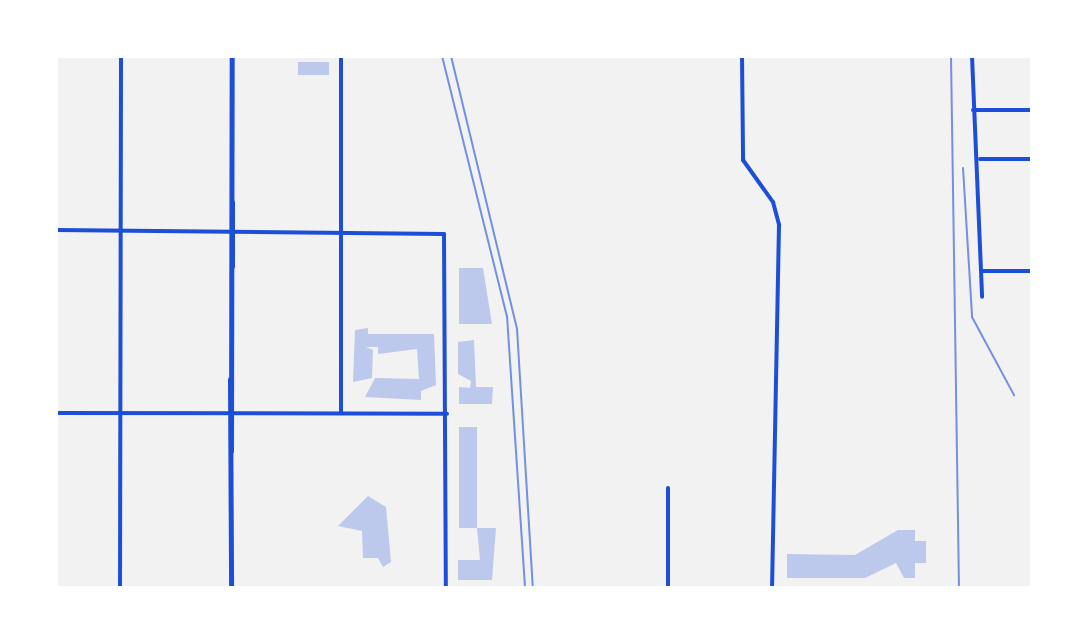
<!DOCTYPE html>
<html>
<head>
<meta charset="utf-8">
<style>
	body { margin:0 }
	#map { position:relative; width:1088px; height:644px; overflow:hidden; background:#f2f2f2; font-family:Ubuntu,sans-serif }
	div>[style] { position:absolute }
	.building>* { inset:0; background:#bdc9ec; transform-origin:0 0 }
	.minor>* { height:4px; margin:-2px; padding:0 2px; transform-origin:2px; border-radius:2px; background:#1d4ed8 }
	.tertiary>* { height:5px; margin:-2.5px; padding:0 2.5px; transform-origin:2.5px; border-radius:2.5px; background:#1d4ed8 }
	.tram>* { height:2px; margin:-1px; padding:0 1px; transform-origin:1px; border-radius:1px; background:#7290e2 }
	.rail>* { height:2px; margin:-1px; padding:0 1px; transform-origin:1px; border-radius:1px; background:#7290e2 }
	span { translate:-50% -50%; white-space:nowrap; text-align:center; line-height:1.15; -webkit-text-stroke:7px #fff; paint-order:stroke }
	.frame { position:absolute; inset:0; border:58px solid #fff; pointer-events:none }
</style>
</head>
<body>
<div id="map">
	<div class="building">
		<i style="left:298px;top:62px;width:31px;height:13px"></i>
		<i style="clip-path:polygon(459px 268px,483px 268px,492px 324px,459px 324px)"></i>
		<i style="clip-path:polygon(368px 328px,368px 334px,434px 334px,436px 385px,421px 391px,421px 400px,365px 397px,375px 378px,419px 379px,417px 349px,378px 354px,378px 347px,366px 347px,373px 350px,372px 378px,353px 382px,355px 330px)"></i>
		<i style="clip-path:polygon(474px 340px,476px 387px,493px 387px,492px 404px,459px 404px,459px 387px,470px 388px,471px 381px,458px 374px,458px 342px)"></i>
		<i style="left:459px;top:427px;width:18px;height:101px"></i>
		<i style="clip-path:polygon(368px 496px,386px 507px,391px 562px,383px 567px,378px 558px,363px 558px,362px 531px,338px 526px)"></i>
		<i style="clip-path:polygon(477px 528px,496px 528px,492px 580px,458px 580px,458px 560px,480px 560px)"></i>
		<i style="clip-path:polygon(898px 530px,915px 530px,915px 541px,926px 541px,926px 563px,915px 563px,915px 578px,904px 578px,896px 563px,865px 578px,787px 578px,787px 554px,855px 555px)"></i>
	</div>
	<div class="minor">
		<i style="left:742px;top:56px;width:104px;rotate:89.4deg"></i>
		<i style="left:743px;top:160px;width:52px;rotate:54.5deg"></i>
		<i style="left:773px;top:202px;width:24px;rotate:75deg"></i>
		<i style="left:779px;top:225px;width:363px;rotate:91.1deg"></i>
		<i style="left:972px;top:56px;width:241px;rotate:87.6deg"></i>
		<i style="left:973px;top:110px;width:59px"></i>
		<i style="left:980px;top:159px;width:52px"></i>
		<i style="left:56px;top:230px;width:388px;rotate:0.6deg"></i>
		<i style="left:444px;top:234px;width:354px;rotate:89.7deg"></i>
		<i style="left:982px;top:271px;width:50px"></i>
		<i style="left:56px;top:413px;width:391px;rotate:0.1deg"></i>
		<i style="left:341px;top:413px;width:357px;rotate:-90deg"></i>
		<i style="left:668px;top:488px;width:100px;rotate:90deg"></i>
		<i style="left:120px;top:588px;width:532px;rotate:-89.89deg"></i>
	</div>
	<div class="tertiary">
		<i style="left:232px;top:266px;width:64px;rotate:-90deg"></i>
		<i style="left:230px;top:379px;width:209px;rotate:89.7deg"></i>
		<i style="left:231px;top:451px;width:395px;rotate:-89.9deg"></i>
	</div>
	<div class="tram">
		<i style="left:442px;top:56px;width:268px;rotate:76deg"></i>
		<i style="left:507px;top:316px;width:273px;rotate:86.2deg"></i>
	</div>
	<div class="rail">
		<i style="left:451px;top:56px;width:281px;rotate:76.4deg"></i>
		<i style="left:517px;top:329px;width:259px;rotate:86.5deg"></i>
		<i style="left:951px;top:56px;width:532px;rotate:89.14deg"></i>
		<i style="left:963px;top:168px;width:149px;rotate:86.5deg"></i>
		<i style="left:972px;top:317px;width:89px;rotate:61.7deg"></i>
	</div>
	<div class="frame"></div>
</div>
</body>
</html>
